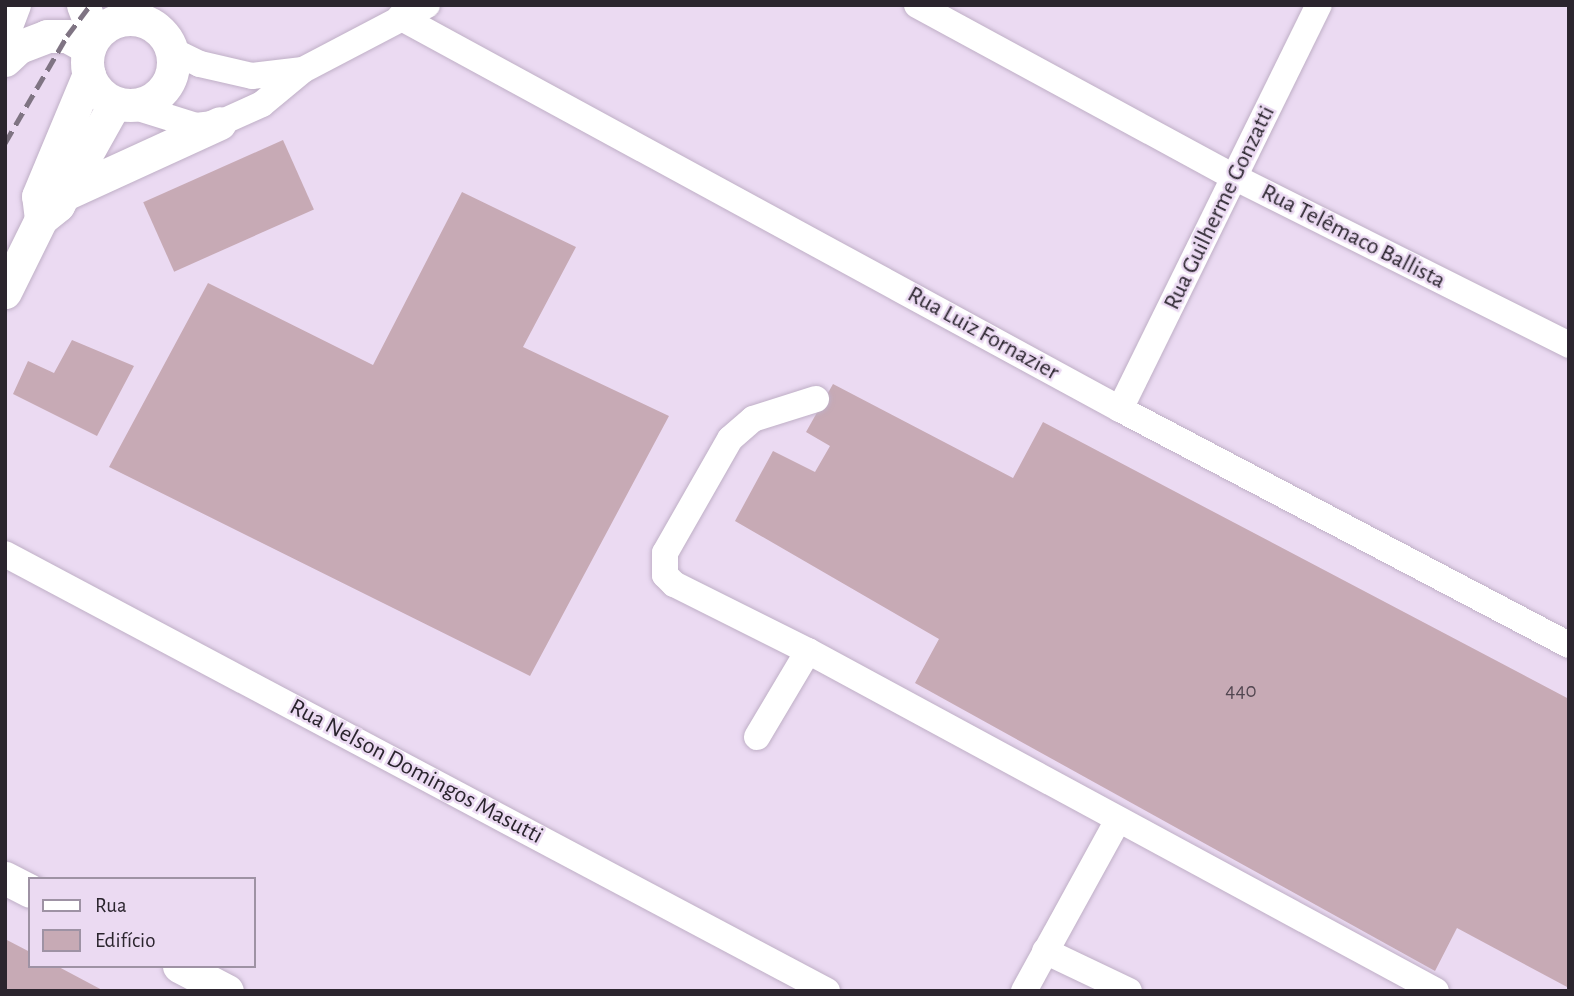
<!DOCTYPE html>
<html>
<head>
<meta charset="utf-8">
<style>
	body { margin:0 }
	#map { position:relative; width:1574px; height:996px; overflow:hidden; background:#ebdaf2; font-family:"Alegreya Sans",sans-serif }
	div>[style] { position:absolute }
	.building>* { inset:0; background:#c7aab5; transform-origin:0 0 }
	.roads { filter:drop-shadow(0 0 2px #bfafc6) drop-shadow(0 0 2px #bfafc6) }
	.minor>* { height:26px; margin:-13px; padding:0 13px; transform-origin:13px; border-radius:13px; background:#fff }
	.major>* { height:33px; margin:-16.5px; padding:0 16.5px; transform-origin:16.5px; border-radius:16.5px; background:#fff }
	.major>.ring { margin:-16.5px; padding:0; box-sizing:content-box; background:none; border:33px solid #fff; border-radius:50% }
	.rail>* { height:5px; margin-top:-2.5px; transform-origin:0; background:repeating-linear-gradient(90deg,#7f7483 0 14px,transparent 0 21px) }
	span { translate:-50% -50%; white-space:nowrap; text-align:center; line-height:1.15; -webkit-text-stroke:5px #ebdaf2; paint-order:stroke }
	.number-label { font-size:21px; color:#524650 }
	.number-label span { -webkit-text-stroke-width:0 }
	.street-label { font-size:24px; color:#2b252e }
	.frame { position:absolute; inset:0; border:7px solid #2b252e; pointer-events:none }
	.legend { position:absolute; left:28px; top:877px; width:228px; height:91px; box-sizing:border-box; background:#ebdaf2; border:2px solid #9e92a4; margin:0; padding:9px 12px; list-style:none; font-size:21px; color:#2b252e }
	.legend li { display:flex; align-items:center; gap:14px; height:35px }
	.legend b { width:35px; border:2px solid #9e92a4 }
</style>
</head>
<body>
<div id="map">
	<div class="building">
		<i style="left:283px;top:140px;width:76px;height:153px;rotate:66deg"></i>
		<i style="clip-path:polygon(462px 192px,576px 247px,523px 347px,669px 416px,530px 676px,109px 467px,208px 283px,373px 365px)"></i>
		<i style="clip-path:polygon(72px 340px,134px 366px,97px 436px,13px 394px,28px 361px,54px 373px)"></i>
		<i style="clip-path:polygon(833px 384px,1013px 478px,1043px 422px,1569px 699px,1569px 988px,1457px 928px,1435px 971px,915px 683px,939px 639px,735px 521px,773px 451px,815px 472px,830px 446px,806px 432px)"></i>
		<i style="clip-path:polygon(5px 939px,30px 952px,30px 966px,57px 966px,104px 991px,5px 991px)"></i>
	</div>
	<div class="roads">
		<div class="minor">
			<i style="left:917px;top:5px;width:363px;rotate:28.5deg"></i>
			<i style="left:1236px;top:178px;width:373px;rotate:26.6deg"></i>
			<i style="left:400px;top:17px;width:820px;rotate:28.57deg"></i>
			<i style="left:1120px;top:409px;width:507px;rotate:27.73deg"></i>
			<i style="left:171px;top:50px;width:32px;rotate:26deg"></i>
			<i style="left:200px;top:64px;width:53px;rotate:13deg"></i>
			<i style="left:252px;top:76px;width:49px;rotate:-7deg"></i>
			<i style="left:129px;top:105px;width:70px;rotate:17.4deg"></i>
			<i style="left:196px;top:126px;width:24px;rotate:-7deg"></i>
			<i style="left:220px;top:123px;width:46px;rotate:-24.3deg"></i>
			<i style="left:262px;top:104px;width:53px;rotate:-39.7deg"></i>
			<i style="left:303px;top:70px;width:140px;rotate:-27.7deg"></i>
			<i style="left:816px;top:399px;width:66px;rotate:162.4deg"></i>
			<i style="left:753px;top:419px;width:30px;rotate:139deg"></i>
			<i style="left:730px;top:439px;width:131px;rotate:119.7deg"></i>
			<i style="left:665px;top:553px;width:22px;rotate:90deg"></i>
			<i style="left:665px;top:575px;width:13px;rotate:45deg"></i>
			<i style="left:674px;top:584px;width:150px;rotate:26.6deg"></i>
			<i style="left:808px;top:651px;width:714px;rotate:28.43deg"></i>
			<i style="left:1120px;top:409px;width:450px;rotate:-63.8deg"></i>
			<i style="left:5px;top:554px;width:931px;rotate:28deg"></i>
			<i style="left:757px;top:737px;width:100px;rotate:-59.3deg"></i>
			<i style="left:1045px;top:951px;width:93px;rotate:25.5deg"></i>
			<i style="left:1024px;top:991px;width:195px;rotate:-61.2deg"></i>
		</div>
		<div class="major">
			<i style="left:83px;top:5px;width:33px;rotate:69deg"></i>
			<i class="ring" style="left:87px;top:19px;width:53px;height:53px"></i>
			<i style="left:5px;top:28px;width:25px;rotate:-69deg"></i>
			<i style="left:5px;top:60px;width:19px;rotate:-43deg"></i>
			<i style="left:19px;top:47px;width:30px;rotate:-21deg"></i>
			<i style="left:47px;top:36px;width:20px"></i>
			<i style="left:67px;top:36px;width:25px;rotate:29deg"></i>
			<i style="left:65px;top:194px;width:170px;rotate:-24.6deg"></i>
			<i style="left:41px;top:219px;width:23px;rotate:-97deg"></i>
			<i style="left:38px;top:196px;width:132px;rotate:-67.3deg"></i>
			<i style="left:5px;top:292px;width:81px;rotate:-63.7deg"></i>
			<i style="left:41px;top:219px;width:22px;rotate:-39deg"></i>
			<i style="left:58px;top:205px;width:117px;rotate:-60.8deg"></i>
			<i style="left:5px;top:878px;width:28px;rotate:27deg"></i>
			<i style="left:179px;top:966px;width:54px;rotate:27.5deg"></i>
		</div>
	</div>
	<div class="rail">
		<i style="left:5px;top:143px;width:124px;rotate:-59.9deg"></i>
		<i style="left:67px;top:36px;width:39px;rotate:-53deg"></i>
	</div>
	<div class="number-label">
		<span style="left:1241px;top:691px">440</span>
	</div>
	<div class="street-label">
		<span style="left:1220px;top:208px;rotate:-64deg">Rua Guilherme Gonzatti</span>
		<span style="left:1353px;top:237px;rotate:27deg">Rua Telêmaco Ballista</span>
		<span style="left:983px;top:334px;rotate:29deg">Rua Luiz Fornazier</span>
		<span style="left:416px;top:772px;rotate:28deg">Rua Nelson Domingos Masutti</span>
	</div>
	<div class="frame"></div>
	<ul class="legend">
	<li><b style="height:9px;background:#fff"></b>Rua</li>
	<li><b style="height:19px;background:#c7aab5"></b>Edifício</li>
	</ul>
</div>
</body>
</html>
